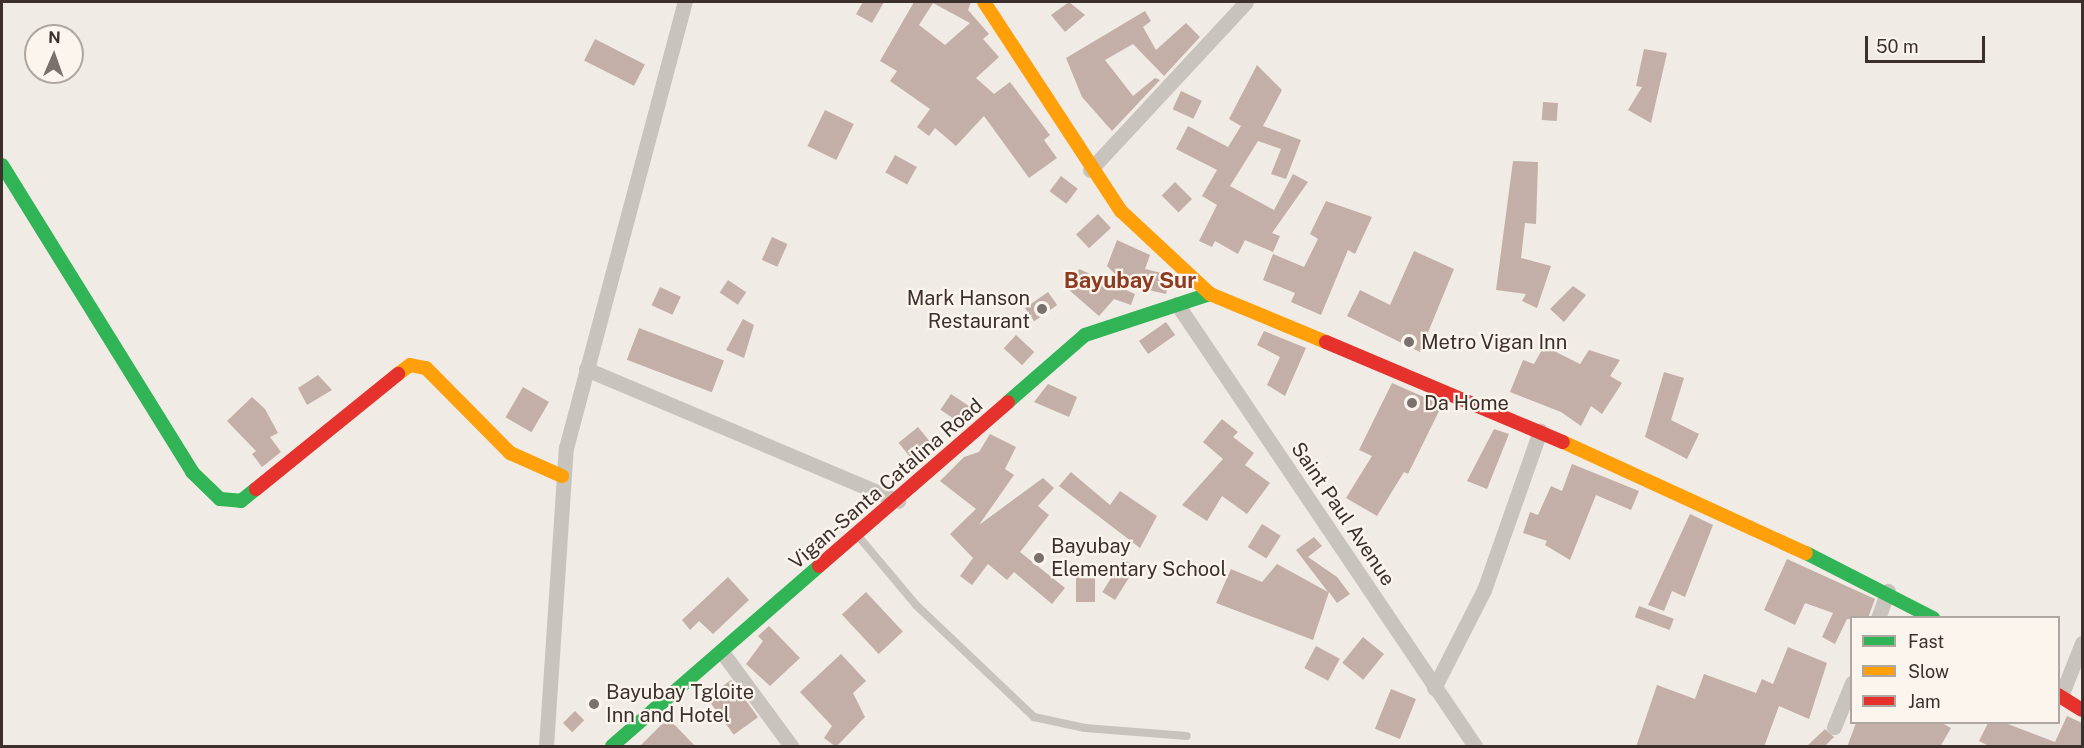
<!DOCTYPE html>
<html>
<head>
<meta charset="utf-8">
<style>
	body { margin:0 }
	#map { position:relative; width:2084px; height:748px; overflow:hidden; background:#f0ebe5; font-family:"Public Sans",sans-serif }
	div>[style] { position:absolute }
	.building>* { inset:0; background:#c3afa7; transform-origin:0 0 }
	.lane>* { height:8px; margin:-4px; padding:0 4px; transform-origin:4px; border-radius:4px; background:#c9c3be }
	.street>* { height:15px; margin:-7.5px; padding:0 7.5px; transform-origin:7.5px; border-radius:7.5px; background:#c9c3be }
	.fast>* { height:14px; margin:-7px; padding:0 7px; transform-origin:7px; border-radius:7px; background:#30b455 }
	.slow>* { height:14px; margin:-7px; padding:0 7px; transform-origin:7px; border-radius:7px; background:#ff9f0a }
	.jam>* { height:14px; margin:-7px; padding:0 7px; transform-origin:7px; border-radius:7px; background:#e5322d }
	.dots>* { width:16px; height:16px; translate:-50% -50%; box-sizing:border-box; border:3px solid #fbf5ee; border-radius:50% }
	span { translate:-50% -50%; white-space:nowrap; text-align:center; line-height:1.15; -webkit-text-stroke:4.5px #fbf5ee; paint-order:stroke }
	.poi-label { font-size:20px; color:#3b302b }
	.right { translate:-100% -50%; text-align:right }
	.left { translate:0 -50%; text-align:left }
	.street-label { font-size:20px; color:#3b302b }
	.quarter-label { font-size:22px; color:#8c3b22; font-weight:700 }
	.frame { position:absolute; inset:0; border:3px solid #3b302b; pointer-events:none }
	.legend { position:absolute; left:1850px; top:616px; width:210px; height:108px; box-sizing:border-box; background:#fbf5ee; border:2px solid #aea6a0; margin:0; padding:8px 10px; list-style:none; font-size:18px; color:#3b302b }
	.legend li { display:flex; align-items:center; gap:12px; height:30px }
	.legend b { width:30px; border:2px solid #aea6a0 }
	.north { position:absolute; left:24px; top:24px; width:60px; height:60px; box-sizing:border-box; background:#fbf5ee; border:2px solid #aea6a0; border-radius:50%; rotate:2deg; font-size:16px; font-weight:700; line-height:24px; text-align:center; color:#3b302b }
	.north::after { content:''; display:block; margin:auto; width:21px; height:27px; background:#7a716c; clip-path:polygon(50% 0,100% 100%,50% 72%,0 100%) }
	.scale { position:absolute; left:1865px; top:36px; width:120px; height:27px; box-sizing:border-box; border:3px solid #3b302b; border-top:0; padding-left:8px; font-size:18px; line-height:21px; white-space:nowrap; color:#3b302b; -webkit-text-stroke:4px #fbf5ee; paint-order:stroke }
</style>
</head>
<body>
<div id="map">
	<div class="building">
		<i style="clip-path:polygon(863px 2px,884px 2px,872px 23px,856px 14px)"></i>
		<i style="clip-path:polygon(evenodd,914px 2px,971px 2px,968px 10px,989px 34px,983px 39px,999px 57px,976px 78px,994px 94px,1010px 82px,1050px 135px,1044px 140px,1057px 158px,1029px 178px,984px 116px,956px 146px,935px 128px,929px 136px,917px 127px,930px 109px,890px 81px,897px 71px,880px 61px,914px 2px,933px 3px,970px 23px,945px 45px,919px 25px,933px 3px)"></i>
		<i style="clip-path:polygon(1069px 2px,1085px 15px,1065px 32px,1051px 15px)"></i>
		<i style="clip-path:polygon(1145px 11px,1151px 21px,1143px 27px,1156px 50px,1186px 23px,1200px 37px,1164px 76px,1133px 44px,1105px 60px,1133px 96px,1155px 78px,1160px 80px,1112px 131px,1082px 97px,1066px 58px)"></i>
		<i style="left:595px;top:39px;width:56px;height:24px;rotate:27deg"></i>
		<i style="clip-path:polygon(1644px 49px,1667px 53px,1651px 123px,1628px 110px,1642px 87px,1636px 86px)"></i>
		<i style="clip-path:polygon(1257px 65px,1282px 90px,1263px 126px,1301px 140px,1286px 179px,1271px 174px,1281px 149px,1258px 141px,1230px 186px,1274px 210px,1293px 174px,1308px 182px,1272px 233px,1280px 236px,1273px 252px,1245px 240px,1238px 254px,1215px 241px,1212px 247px,1199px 241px,1217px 205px,1202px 196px,1217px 170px,1176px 149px,1188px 126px,1228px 147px,1241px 126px,1229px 119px)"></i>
		<i style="left:1181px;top:91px;width:23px;height:20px;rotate:25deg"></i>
		<i style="left:1543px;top:102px;width:15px;height:18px;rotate:4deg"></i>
		<i style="left:825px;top:110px;width:32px;height:40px;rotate:26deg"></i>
		<i style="left:895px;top:155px;width:25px;height:20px;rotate:29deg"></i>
		<i style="clip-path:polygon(1513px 161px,1538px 162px,1536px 224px,1525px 223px,1521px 258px,1551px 266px,1537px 308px,1522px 301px,1526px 294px,1496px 290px)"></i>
		<i style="left:1061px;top:176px;width:21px;height:19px;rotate:37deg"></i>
		<i style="left:1175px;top:182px;width:24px;height:19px;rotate:45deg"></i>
		<i style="clip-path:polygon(1326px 201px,1372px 217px,1355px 254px,1348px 250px,1321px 315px,1291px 302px,1295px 293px,1263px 280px,1273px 254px,1304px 267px,1318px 239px,1310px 234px)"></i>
		<i style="left:1098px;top:214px;width:19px;height:30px;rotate:47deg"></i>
		<i style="left:772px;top:237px;width:17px;height:25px;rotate:24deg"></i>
		<i style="clip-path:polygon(1117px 240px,1150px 255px,1145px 269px,1170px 275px,1166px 294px,1126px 285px,1107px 266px)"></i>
		<i style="clip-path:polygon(1414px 251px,1454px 269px,1420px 352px,1347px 316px,1360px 290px,1390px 305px)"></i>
		<i style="clip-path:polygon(1079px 269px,1135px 294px,1131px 305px,1114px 299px,1099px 316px,1069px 290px)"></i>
		<i style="left:728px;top:280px;width:22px;height:15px;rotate:34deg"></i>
		<i style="clip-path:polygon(1573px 286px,1586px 295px,1564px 322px,1550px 309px)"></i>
		<i style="left:660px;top:287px;width:23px;height:20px;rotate:25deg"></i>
		<i style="left:1048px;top:292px;width:16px;height:28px;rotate:55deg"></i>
		<i style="clip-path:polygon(743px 319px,754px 325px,744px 358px,726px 350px)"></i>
		<i style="left:1166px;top:322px;width:16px;height:33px;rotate:55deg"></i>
		<i style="left:639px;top:328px;width:91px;height:34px;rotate:21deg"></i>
		<i style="clip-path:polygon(1264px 331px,1306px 348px,1285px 396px,1267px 385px,1280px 357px,1257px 345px)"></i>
		<i style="left:1016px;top:335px;width:25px;height:18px;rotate:43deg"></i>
		<i style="clip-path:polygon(1544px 346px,1580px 364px,1589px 350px,1620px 360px,1610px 376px,1622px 383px,1602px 414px,1591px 406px,1581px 426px,1561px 412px,1510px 392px,1523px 360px,1534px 364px)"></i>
		<i style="clip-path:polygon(1664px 372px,1684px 378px,1671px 420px,1699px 434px,1687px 459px,1645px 437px)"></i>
		<i style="clip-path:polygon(318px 375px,332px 390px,307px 405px,298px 388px)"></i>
		<i style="clip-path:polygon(1392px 383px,1442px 405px,1408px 474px,1404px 472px,1377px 516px,1346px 498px,1372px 456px,1359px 450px)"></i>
		<i style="clip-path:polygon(1048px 384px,1077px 397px,1069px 417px,1034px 402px)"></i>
		<i style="left:523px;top:387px;width:30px;height:35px;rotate:30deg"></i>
		<i style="left:951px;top:394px;width:23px;height:19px;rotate:34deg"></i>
		<i style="clip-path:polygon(252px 397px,265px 409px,278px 433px,270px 437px,281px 452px,262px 467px,252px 454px,256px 451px,227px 421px)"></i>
		<i style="clip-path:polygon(1222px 419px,1238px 432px,1233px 437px,1254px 453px,1245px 465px,1270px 483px,1247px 514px,1222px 496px,1207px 521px,1182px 505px,1223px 459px,1203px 442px)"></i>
		<i style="left:918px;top:427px;width:19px;height:25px;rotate:51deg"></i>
		<i style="clip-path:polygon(1494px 429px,1509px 434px,1487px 489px,1467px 481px)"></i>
		<i style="clip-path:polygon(990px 434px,1016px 447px,1005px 469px,1014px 475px,979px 525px,1043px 478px,1054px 488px,1038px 506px,1049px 515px,1020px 552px,1065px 588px,1052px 604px,1014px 572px,1007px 580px,988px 564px,972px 585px,960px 576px,973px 558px,950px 534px,976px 509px,940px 481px,964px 457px,979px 452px)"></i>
		<i style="clip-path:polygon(1572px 464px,1639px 491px,1631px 510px,1596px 495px,1570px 560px,1545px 545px,1547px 541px,1523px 533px,1530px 512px,1538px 515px,1551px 486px,1562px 491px)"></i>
		<i style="clip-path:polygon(1071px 472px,1110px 505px,1120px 491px,1157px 516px,1140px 548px,1059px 486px)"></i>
		<i style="clip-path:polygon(1690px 514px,1713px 525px,1685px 597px,1672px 591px,1664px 611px,1648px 605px)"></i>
		<i style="left:1262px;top:524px;width:22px;height:27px;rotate:32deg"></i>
		<i style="clip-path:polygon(1314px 537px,1322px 546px,1308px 557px,1337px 577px,1350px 594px,1337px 603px,1329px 592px,1313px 640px,1216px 603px,1231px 569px,1262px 582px,1277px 564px,1328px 592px,1296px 550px)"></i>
		<i style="left:1123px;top:559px;width:15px;height:39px;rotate:32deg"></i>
		<i style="clip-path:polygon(1787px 559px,1875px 599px,1868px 618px,1847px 619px,1835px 644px,1822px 637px,1833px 613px,1805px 603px,1795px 625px,1764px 610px)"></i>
		<i style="left:1076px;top:566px;width:19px;height:36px"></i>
		<i style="clip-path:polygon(728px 577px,749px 600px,713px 634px,699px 621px,690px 630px,682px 620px)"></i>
		<i style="left:866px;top:592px;width:54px;height:33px;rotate:47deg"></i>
		<i style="left:1639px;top:606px;width:37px;height:12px;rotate:20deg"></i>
		<i style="clip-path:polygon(769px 626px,800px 658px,770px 686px,746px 664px,763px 641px,758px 636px)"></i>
		<i style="left:1363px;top:637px;width:27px;height:33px;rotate:39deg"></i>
		<i style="left:1316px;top:646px;width:27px;height:25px;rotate:28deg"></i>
		<i style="clip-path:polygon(1788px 647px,1827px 663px,1809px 719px,1779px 706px,1764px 747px,1636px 747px,1657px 685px,1695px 699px,1704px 674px,1756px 693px,1762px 679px,1773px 684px)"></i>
		<i style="clip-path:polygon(841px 654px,866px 681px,853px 693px,865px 717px,836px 747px,824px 738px,832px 726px,800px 692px)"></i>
		<i style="left:731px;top:680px;width:46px;height:30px;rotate:54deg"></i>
		<i style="left:1391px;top:689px;width:27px;height:43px;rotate:22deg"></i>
		<i style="left:575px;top:711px;width:13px;height:17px;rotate:45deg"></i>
		<i style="clip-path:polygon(2067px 716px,2082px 723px,2082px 747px,1991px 747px,1979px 741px,1988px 723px,2005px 723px,2055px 742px)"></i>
		<i style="clip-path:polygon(668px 718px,696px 747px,639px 747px)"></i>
		<i style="clip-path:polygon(1856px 723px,1942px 723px,1951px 728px,1940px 747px,1847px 747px)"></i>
		<i style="clip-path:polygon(1825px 729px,1834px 737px,1824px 747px,1806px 747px)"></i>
	</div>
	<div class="lane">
		<i style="left:859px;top:537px;width:89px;rotate:50deg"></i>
		<i style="left:916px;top:605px;width:163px;rotate:43.5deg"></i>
		<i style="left:1034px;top:717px;width:52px;rotate:12.2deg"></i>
		<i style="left:1085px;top:728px;width:102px;rotate:4.5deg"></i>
	</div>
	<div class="street">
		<i style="left:1090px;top:170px;width:229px;rotate:-47.1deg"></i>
		<i style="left:1177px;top:304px;width:533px;rotate:56.01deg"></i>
		<i style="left:586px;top:369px;width:339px;rotate:22.9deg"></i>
		<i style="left:1878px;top:618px;width:29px;rotate:-70deg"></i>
		<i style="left:722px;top:652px;width:117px;rotate:53.7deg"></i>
		<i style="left:1434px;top:688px;width:110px;rotate:-63deg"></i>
		<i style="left:1484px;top:590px;width:169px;rotate:-70.6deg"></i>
		<i style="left:2061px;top:696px;width:57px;rotate:-68.4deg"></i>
		<i style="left:1834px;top:727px;width:48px;rotate:-67.8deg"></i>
		<i style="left:546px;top:746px;width:299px;rotate:-86.2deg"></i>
		<i style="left:566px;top:448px;width:462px;rotate:-75.1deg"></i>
	</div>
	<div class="fast">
		<i style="left:2px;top:165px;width:361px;rotate:58.2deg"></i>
		<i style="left:192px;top:472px;width:39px;rotate:44deg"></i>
		<i style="left:220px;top:499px;width:21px;rotate:5deg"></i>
		<i style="left:241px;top:501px;width:19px;rotate:-39deg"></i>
		<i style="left:1008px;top:402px;width:102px;rotate:-41deg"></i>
		<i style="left:1085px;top:335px;width:132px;rotate:-18.2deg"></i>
		<i style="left:1806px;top:553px;width:143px;rotate:27.1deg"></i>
		<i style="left:612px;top:746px;width:274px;rotate:-41deg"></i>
	</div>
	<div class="slow">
		<i style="left:984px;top:2px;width:250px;rotate:56.8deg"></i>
		<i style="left:1121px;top:211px;width:122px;rotate:43deg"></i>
		<i style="left:1210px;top:294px;width:126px;rotate:22.5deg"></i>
		<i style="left:398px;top:374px;width:15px;rotate:-37deg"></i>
		<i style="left:410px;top:365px;width:16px;rotate:11deg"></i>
		<i style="left:426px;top:368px;width:120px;rotate:45.3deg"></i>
		<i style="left:510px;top:453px;width:57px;rotate:23.9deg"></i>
		<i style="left:1563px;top:442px;width:267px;rotate:24.6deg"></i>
	</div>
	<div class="jam">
		<i style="left:1326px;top:342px;width:257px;rotate:22.9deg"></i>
		<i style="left:256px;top:489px;width:183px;rotate:-39deg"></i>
		<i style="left:819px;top:566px;width:250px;rotate:-40.9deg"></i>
		<i style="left:2058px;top:695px;width:28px;rotate:32deg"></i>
	</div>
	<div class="dots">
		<i style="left:1042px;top:309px;background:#7a716c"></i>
		<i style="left:1409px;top:342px;background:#7a716c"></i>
		<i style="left:1412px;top:403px;background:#7a716c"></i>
		<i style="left:1039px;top:558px;background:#7a716c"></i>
		<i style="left:594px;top:704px;background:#7a716c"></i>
	</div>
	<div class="poi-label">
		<span class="right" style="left:1030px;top:310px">Mark Hanson<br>Restaurant</span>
		<span class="left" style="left:1421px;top:342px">Metro Vigan Inn</span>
		<span class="left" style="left:1424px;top:403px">Da Home</span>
		<span class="left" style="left:1051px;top:558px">Bayubay<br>Elementary School</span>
		<span class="left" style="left:606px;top:704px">Bayubay Tgloite<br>Inn and Hotel</span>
	</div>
	<div class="street-label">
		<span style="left:886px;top:484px;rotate:-41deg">Vigan-Santa Catalina Road</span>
		<span style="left:1343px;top:514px;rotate:56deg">Saint Paul Avenue</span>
	</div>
	<div class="quarter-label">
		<span style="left:1130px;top:281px">Bayubay Sur</span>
	</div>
	<div class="frame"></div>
	<ul class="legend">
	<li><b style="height:8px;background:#30b455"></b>Fast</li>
	<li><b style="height:8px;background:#ff9f0a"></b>Slow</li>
	<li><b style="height:8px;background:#e5322d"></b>Jam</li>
	</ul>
	<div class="north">N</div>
	<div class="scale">50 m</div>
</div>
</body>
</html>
